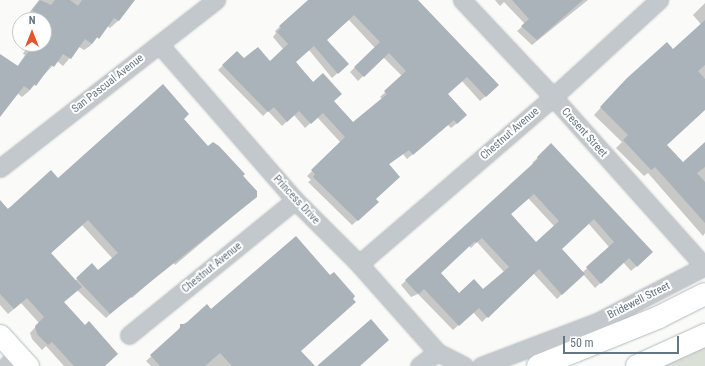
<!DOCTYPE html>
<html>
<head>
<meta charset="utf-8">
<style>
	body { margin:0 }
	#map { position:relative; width:705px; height:366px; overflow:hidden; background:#fafaf8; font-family:"Roboto Condensed",sans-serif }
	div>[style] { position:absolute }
	.green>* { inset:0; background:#dadfd7 }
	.shadow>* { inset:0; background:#0003 }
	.building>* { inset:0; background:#aab3b9 }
	.roads { filter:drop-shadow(0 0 1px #b5babe) drop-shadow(0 0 1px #b5babe) }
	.minor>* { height:17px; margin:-8.5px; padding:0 8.5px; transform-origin:8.5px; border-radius:8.5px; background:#c3c8cc }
	.major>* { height:21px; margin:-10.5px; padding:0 10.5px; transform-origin:10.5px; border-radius:10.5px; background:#fff }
	.highway>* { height:22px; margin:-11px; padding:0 11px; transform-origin:11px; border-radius:11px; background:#fff }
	span { translate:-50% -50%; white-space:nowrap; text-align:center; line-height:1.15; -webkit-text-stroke:4px #fff; paint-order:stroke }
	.street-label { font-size:11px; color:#657683 }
	.north { position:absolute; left:12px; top:12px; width:40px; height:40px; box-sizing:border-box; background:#fff; border:1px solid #c1c8cd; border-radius:50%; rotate:0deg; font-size:11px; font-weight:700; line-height:16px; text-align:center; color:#657683 }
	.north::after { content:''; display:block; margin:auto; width:14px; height:18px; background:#e4572e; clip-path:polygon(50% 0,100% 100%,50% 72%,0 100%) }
	.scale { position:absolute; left:563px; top:336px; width:116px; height:18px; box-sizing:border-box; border:2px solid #657683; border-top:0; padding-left:5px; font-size:12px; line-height:14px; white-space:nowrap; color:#657683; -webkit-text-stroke:3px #fff; paint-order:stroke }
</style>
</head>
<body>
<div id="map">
	<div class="green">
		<i style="clip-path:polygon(705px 347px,705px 366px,658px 366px)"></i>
	</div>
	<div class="shadow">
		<i style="clip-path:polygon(39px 0,134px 0,118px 21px,110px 28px,107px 26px,90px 46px,84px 50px,79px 47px,63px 66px,57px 61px,28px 92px,22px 97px,17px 93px,0 115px,0 55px,17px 67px,25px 55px,23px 54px,27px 47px,23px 44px,44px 44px,44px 20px,25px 18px)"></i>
		<i style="clip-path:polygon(evenodd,309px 0,417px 0,493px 90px,480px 101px,462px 81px,447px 94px,461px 120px,451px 128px,448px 125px,407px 159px,403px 154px,388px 165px,373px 207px,352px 225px,308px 182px,311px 180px,307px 176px,341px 143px,317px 117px,305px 128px,294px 115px,282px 126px,268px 111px,263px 116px,218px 70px,237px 53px,243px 60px,270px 62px,283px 49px,273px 37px,276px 33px,275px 31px,309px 0,349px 20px,375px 48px,350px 72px,358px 81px,383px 57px,402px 76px,380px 97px,382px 99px,353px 124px,294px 62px,309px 50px,332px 78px,342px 69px,326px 40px,349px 20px)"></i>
		<i style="clip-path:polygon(495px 0,588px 0,532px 45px,517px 31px,525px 24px,504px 2px,500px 6px)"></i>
		<i style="clip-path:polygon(705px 3px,705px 27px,704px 28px,693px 15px)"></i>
		<i style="clip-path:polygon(705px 45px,705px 109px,666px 145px,683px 164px,705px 143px,705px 233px,703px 236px,648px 173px,644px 176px,616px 148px,622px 142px,594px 115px,626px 80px,673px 50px)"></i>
		<i style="clip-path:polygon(evenodd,183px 119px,208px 148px,219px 147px,256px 191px,256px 197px,175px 265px,173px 262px,132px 298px,130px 296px,106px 318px,77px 290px,63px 302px,105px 366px,64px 366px,46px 346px,42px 350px,32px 339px,30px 333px,39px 323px,21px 303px,8px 314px,0 305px,0 213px,58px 180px,183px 119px,82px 225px,113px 259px,98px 272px,92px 265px,75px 281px,50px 254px,82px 225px)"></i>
		<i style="clip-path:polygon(evenodd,551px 145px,647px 257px,631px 271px,623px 262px,595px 288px,583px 274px,557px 299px,533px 273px,482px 322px,473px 312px,453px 330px,418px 294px,411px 297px,401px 285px,534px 164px,532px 163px,551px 145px,528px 198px,554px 226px,536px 243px,510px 215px,528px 198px,551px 145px,588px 223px,609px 247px,582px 273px,561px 249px,588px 223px,551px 145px,477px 242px,504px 272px,483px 291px,459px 294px,440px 273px,469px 246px,471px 248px,477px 242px)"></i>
		<i style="clip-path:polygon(211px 311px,300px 351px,313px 366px,151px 366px,146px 361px,176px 334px,181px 325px)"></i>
	</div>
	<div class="building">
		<i style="clip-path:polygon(40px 0,51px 5px,55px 0,70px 0,78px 6px,82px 0,135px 0,119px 21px,114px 18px,99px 39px,97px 37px,92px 44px,85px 39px,71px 59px,63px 54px,54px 67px,51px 65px,36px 86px,34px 84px,30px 90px,24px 86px,0 117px,0 54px,18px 66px,34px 44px,44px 44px,44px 20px,34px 20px,38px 15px,32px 10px)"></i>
		<i style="clip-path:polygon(evenodd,308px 0,418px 0,499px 85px,486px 97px,467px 77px,448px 94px,467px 115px,457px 124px,454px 120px,413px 155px,409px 150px,389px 164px,400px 177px,376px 199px,379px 202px,358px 221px,313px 177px,315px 174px,311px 170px,345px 137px,323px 113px,311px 124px,299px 111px,287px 122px,274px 107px,268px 112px,222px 65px,237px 51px,244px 58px,258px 47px,270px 61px,288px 44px,277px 32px,281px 28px,279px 26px,308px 0,354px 15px,380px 42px,354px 67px,364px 77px,389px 53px,406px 71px,384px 91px,387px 94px,353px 122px,334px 101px,342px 94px,323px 73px,313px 82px,296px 62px,314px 46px,338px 74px,349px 64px,327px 40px,354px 15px)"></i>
		<i style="clip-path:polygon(512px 0,583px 0,537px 40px,521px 26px,529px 19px)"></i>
		<i style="clip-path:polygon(705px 20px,705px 65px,698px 71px,705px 79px,705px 110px,667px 145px,683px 162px,705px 142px,705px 167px,697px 173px,705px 182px,705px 223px,655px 167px,651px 170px,623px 140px,628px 135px,600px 107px,626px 79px,667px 42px,673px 49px)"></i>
		<i style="clip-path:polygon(163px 84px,189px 114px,184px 119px,208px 146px,213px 142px,219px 146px,245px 174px,243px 176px,257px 191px,257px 197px,110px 314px,76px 278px,92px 263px,98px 270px,118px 253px,88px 220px,51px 253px,82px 287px,64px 302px,85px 325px,89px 321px,118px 354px,105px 366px,74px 366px,52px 342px,48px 345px,37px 334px,35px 326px,44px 317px,27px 298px,14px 309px,0 294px,0 200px,8px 209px,51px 170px,58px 178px)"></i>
		<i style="clip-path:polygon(evenodd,551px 143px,653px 252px,637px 267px,629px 258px,601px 284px,586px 267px,614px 242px,594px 219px,562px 249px,585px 274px,562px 295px,539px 269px,488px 318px,479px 308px,459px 326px,424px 289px,419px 294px,416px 292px,405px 280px,538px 159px,537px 157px,551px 143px,534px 194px,559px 221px,536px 242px,511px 214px,534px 194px,551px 143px,482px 238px,509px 267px,483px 289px,474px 279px,459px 293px,441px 273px,475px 241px,476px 243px,482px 238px)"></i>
		<i style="clip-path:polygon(296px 236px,330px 275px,334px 272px,355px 296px,353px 299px,356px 302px,301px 351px,315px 366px,232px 366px,220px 353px,205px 366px,160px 366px,150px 355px,180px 328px,180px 324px,185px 324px,207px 304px,211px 309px)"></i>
		<i style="clip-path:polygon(371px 319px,389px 340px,360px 366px,317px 366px)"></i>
	</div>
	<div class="roads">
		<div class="minor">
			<i style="left:462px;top:0;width:133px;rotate:46.8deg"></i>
			<i style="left:553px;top:97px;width:228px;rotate:48.2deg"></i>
			<i style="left:159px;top:44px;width:207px;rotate:48.9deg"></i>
			<i style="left:295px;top:200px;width:91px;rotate:45deg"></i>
			<i style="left:359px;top:264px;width:118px;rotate:48.4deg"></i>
			<i style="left:0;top:168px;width:274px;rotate:-37.9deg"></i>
			<i style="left:359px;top:264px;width:256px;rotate:-40.7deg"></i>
			<i style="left:553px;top:97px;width:144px;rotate:-42.5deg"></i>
			<i style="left:129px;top:335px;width:214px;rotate:-39.1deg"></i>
			<i style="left:6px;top:366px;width:16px;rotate:-43deg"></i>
			<i style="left:419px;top:366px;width:23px;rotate:-38deg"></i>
			<i style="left:437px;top:352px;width:30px;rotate:27deg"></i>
			<i style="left:481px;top:366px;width:124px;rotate:-20.8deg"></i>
			<i style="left:597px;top:322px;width:122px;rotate:-27.4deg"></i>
		</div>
		<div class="major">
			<i style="left:0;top:335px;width:42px;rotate:47.9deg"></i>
		</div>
		<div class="highway">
			<i style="left:538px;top:366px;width:131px;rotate:-22deg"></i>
			<i style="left:659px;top:317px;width:51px;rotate:-26.6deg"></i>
			<i style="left:637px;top:366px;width:75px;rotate:-24.5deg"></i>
		</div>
	</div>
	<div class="street-label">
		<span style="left:108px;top:84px;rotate:-38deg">San Pascual Avenue</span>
		<span style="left:584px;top:133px;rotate:48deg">Cresent Street</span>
		<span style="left:510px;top:134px;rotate:-41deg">Chestnut Avenue</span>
		<span style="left:296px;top:200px;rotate:47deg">Princess Drive</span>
		<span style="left:212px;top:268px;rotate:-39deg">Chestnut Avenue</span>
		<span style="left:639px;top:301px;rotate:-27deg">Bridewell Street</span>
	</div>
	<div class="north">N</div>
	<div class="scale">50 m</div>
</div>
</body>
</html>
